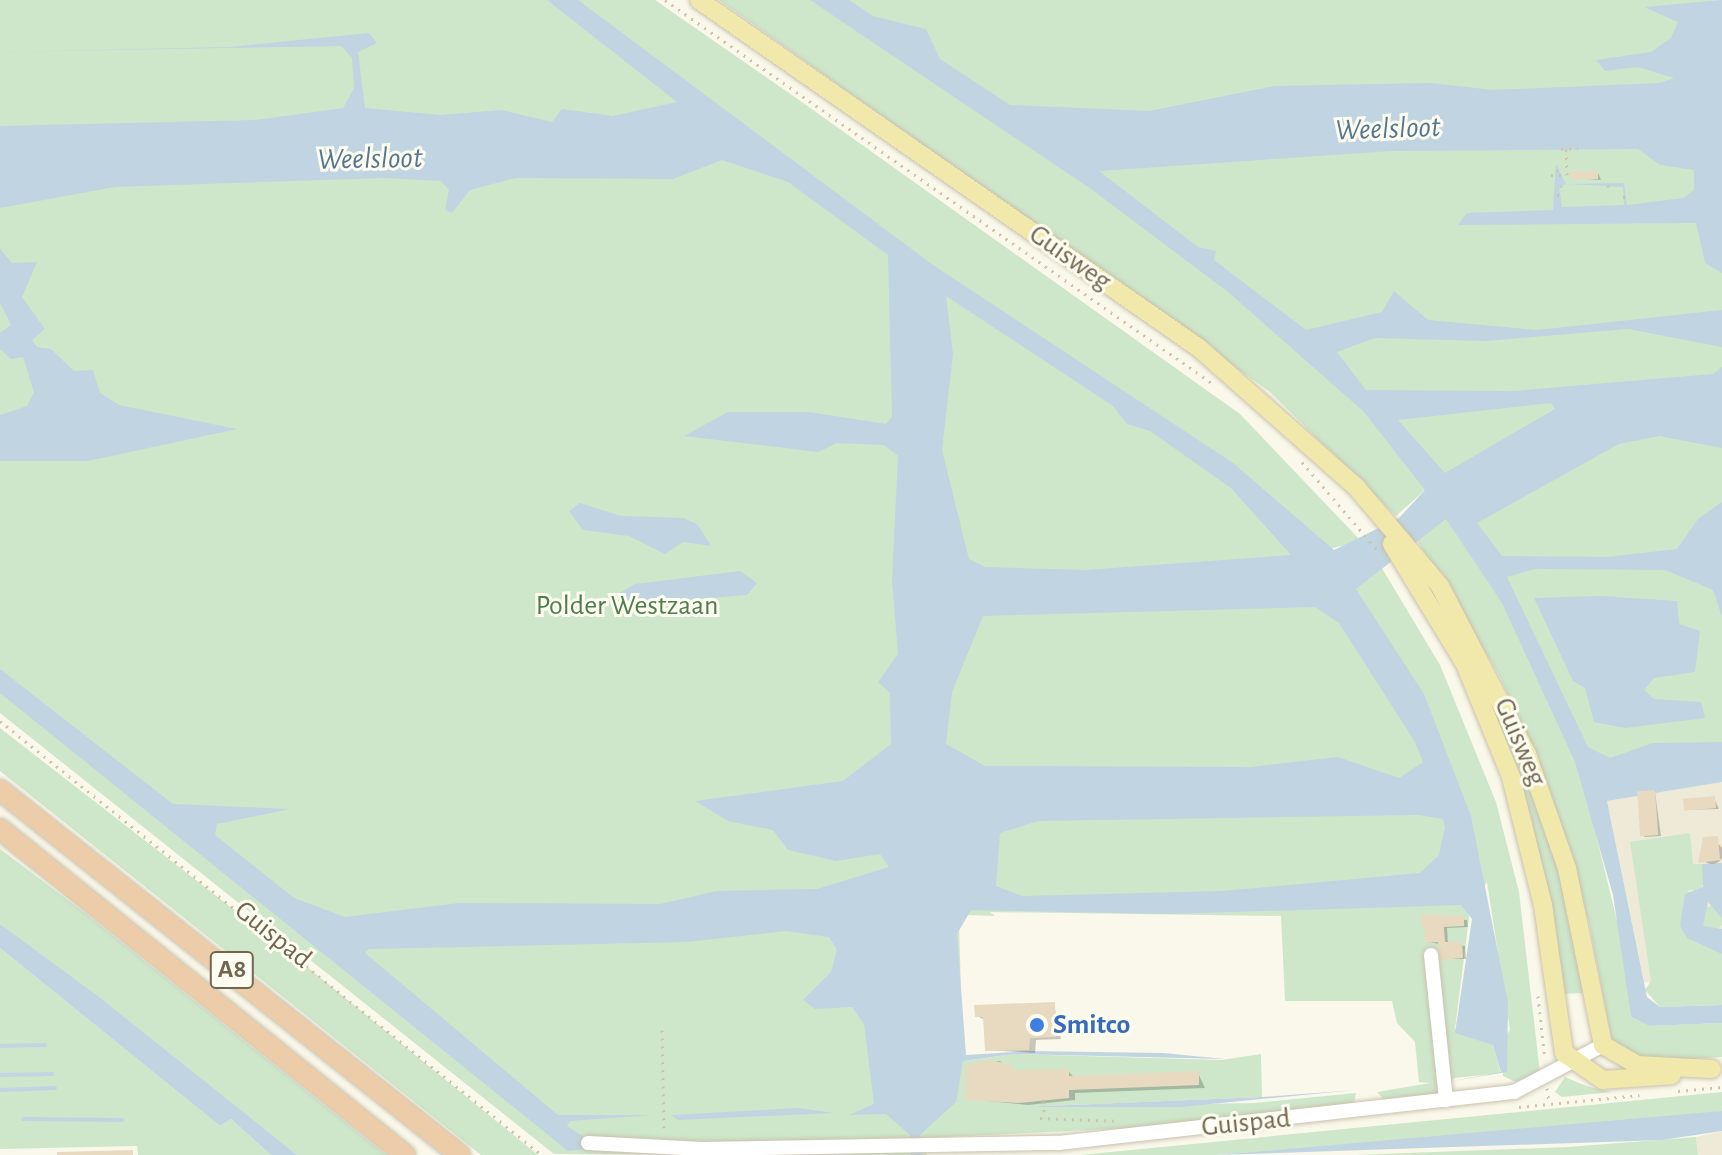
<!DOCTYPE html>
<html>
<head>
<meta charset="utf-8">
<style>
	body { margin:0 }
	#map { position:relative; width:1722px; height:1155px; overflow:hidden; background:#faf8ea; font-family:"Alegreya Sans",sans-serif }
	div>[style] { position:absolute }
	.residential>* { inset:0; background:#eeead7 }
	.green>* { inset:0; background:#cee7ca }
	.round { border-radius:50% }
	.water>* { inset:0; background:#c1d4e2 }
	.shadow>* { inset:0; background:#0003 }
	.stream>* { height:4px; margin:-2px; padding:0 2px; transform-origin:2px; border-radius:2px; background:#c1d4e2 }
	.building>* { inset:0; background:#e8dac0; transform-origin:0 0 }
	.path>* { height:3px; margin-top:-1.5px; transform-origin:0; background:repeating-linear-gradient(90deg,#d2c3a8 0 2px,transparent 0 8px) }
	.roads { filter:drop-shadow(0 0 2px #c8c1ae) drop-shadow(0 0 2px #c8c1ae) }
	.minor>* { height:14px; margin:-7px; padding:0 7px; transform-origin:7px; border-radius:7px; background:#fff }
	.major>* { height:18px; margin:-9px; padding:0 9px; transform-origin:9px; border-radius:9px; background:#f1e9ab }
	.highway>* { height:20px; margin:-10px; padding:0 10px; transform-origin:10px; border-radius:10px; background:#edcda9 }
	.dots>* { width:22px; height:22px; translate:-50% -50%; box-sizing:border-box; border:4px solid #fdfcf0; border-radius:50% }
	span { translate:-50% -50%; white-space:nowrap; text-align:center; line-height:1.15; -webkit-text-stroke:6px #fdfcf0; paint-order:stroke }
	.shield-label span { padding:2px 6px; background:#fdfcf0; border:2px solid; border-radius:6px; -webkit-text-stroke-width:0 }
	.shield-label { font-size:26px; color:#726650; font-weight:700 }
	.street-label { font-size:28px; color:#726650 }
	.park-label { font-size:28px; color:#4e7c4d }
	.shop-label { font-size:28px; color:#366cbe; font-weight:700 }
	.left { translate:0 -50%; text-align:left }
	.water-label { font-size:30px; color:#547690; font-style:italic }
</style>
</head>
<body>
<div id="map">
	<div class="residential">
		<i style="clip-path:polygon(1722px 782px,1722px 992px,1644px 982px,1607px 801px)"></i>
		<i style="clip-path:polygon(1722px 1131px,1722px 1155px,1698px 1155px,1696px 1137px)"></i>
	</div>
	<div class="green">
		<i style="clip-path:polygon(0 0,655px 0,799px 100px,1240px 414px,1361px 541px,1329px 549px,1357px 585px,1380px 565px,1440px 665px,1496px 802px,1519px 892px,1540px 1073px,1516px 1082px,1503px 1076px,1502px 1041px,1510px 1030px,1487px 882px,1470px 910px,1455px 1029px,1493px 1045px,1501px 1073px,1454px 1078px,1439px 1095px,1386px 1102px,1377px 1092px,1430px 1083px,1419px 1082px,1415px 1042px,1397px 1023px,1392px 1001px,1285px 1001px,1281px 916px,990px 912px,995px 916px,964px 915px,959px 922px,963px 1061px,1014px 1054px,1221px 1060px,1261px 1054px,1262px 1097px,1022px 1107px,1255px 1103px,1356px 1093px,1354px 1104px,1131px 1128px,921px 1138px,927px 1155px,554px 1154px,0 713px)"></i>
		<i style="clip-path:polygon(719px 0,810px 0,843px 21px,843px 0,1722px 0,1722px 782px,1656px 783px,1611px 796px,1585px 790px,1621px 937px,1631px 1017px,1649px 1026px,1722px 1023px,1722px 1057px,1644px 1062px,1613px 1047px,1589px 922px,1536px 754px,1498px 673px,1415px 537px,1444px 519px,1424px 491px,1396px 516px,1270px 392px)"></i>
		<i style="clip-path:polygon(1483px 686px,1507px 721px,1566px 885px,1586px 993px,1561px 994px,1532px 820px)"></i>
		<i style="clip-path:polygon(0 728px,295px 957px,538px 1155px,481px 1155px,0 771px)"></i>
		<i style="clip-path:polygon(1690px 833px,1693px 864px,1702px 864px,1705px 880px,1700px 890px,1688px 890px,1709px 945px,1722px 954px,1722px 1005px,1660px 1007px,1645px 990px,1651px 981px,1630px 842px)"></i>
		<i style="clip-path:polygon(0 849px,85px 913px,386px 1155px,297px 1155px,0 924px)"></i>
		<i class="round" style="left:1700px;top:906px;width:24px;height:24px"></i>
		<i style="clip-path:polygon(0 948px,220px 1126px,231px 1119px,271px 1155px,138px 1155px,137px 1146px,0 1149px)"></i>
		<i style="clip-path:polygon(1565px 1077px,1586px 1086px,1612px 1092px,1562px 1097px,1555px 1092px)"></i>
		<i style="clip-path:polygon(1722px 1092px,1722px 1111px,1678px 1117px,1217px 1155px,1080px 1155px)"></i>
		<i style="clip-path:polygon(1696px 1137px,1698px 1155px,1355px 1155px,1568px 1147px)"></i>
	</div>
	<div class="water">
		<i style="clip-path:polygon(evenodd,547px 0,578px 0,933px 265px,1233px 463px,1334px 550px,1399px 518px,1425px 490px,1364px 412px,1228px 292px,1091px 189px,810px 0,849px 0,873px 16px,926px 29px,940px 59px,1010px 105px,1149px 111px,1275px 86px,1431px 83px,1493px 90px,1660px 83px,1674px 78px,1638px 67px,1605px 71px,1596px 60px,1651px 52px,1671px 38px,1678px 22px,1644px 7px,1722px 0,1722px 273px,1705px 263px,1696px 223px,1458px 225px,1467px 213px,1553px 210px,1556px 164px,1566px 184px,1559px 187px,1562px 207px,1624px 205px,1623px 187px,1568px 184px,1624px 183px,1627px 205px,1683px 198px,1694px 190px,1694px 170px,1660px 165px,1638px 149px,1392px 151px,1099px 171px,1198px 247px,1216px 251px,1214px 260px,1306px 330px,1382px 312px,1394px 291px,1428px 320px,1537px 330px,1722px 310px,1722px 347px,1628px 329px,1486px 341px,1375px 338px,1337px 352px,1366px 390px,1513px 391px,1713px 374px,1722px 367px,1722px 448px,1659px 436px,1619px 444px,1477px 523px,1502px 556px,1607px 557px,1677px 549px,1698px 519px,1722px 502px,1722px 617px,1713px 590px,1665px 570px,1535px 569px,1507px 577px,1588px 747px,1610px 758px,1653px 743px,1722px 742px,1722px 782px,1607px 801px,1647px 997px,1660px 1007px,1722px 1005px,1722px 1023px,1649px 1026px,1631px 1017px,1613px 895px,1575px 762px,1502px 603px,1446px 519px,1356px 589px,1424px 694px,1471px 816px,1508px 1003px,1507px 1072px,1452px 1081px,1501px 1072px,1493px 1045px,1455px 1033px,1472px 919px,1461px 905px,1169px 914px,971px 910px,957px 934px,966px 1055px,1029px 1051px,1163px 1053px,1225px 1059px,1014px 1054px,963px 1061px,956px 1102px,920px 1135px,922px 1155px,911px 1155px,910px 1135px,886px 1114px,849px 1115px,874px 1104px,864px 1024px,852px 1007px,815px 1009px,803px 1000px,831px 972px,837px 950px,829px 937px,786px 931px,686px 942px,369px 949px,365px 953px,558px 1115px,653px 1115px,570px 1121px,567px 1126px,588px 1140px,587px 1149px,568px 1151px,0 693px,0 669px,173px 804px,290px 809px,217px 824px,215px 835px,294px 898px,345px 917px,459px 903px,660px 904px,717px 891px,817px 889px,889px 867px,880px 854px,836px 861px,788px 850px,773px 830px,728px 821px,695px 801px,843px 781px,891px 744px,890px 693px,878px 682px,898px 654px,892px 580px,898px 456px,884px 445px,837px 443px,818px 452px,684px 436px,728px 412px,809px 412px,886px 424px,892px 417px,888px 255px,788px 182px,722px 160px,673px 179px,516px 178px,470px 190px,452px 213px,445px 210px,449px 190px,441px 181px,383px 178px,115px 187px,0 208px,0 126px,256px 120px,343px 108px,354px 88px,352px 58px,341px 46px,0 52px,229px 47px,369px 33px,377px 43px,358px 52px,365px 108px,441px 115px,501px 110px,552px 122px,562px 109px,613px 116px,677px 102px,547px 0,946px 296px,1113px 406px,1127px 424px,1150px 431px,1231px 488px,1291px 555px,1085px 570px,985px 567px,969px 559px,942px 450px,953px 354px,946px 296px,547px 0,1551px 403px,1555px 409px,1445px 473px,1398px 420px,1551px 403px,547px 0,1315px 607px,1339px 623px,1415px 742px,1423px 762px,1399px 778px,1338px 757px,1250px 767px,985px 766px,946px 744px,952px 692px,983px 616px,1315px 607px,547px 0,1419px 815px,1443px 819px,1445px 827px,1439px 855px,1420px 873px,1222px 891px,1022px 896px,996px 886px,1000px 833px,1038px 821px,1419px 815px)"></i>
		<i style="clip-path:polygon(0 249px,12px 263px,37px 262px,22px 297px,45px 329px,32px 340px,37px 347px,51px 349px,74px 371px,93px 370px,100px 393px,119px 405px,237px 429px,88px 461px,0 461px,0 415px,27px 406px,34px 392px,23px 357px,11px 359px,0 349px,0 333px,11px 325px,0 303px)"></i>
		<i style="clip-path:polygon(580px 503px,621px 516px,684px 518px,698px 525px,711px 546px,683px 542px,665px 554px,629px 536px,583px 530px,569px 511px)"></i>
		<i style="clip-path:polygon(740px 571px,757px 583px,747px 595px,633px 604px,619px 593px,635px 584px)"></i>
		<i style="clip-path:polygon(1600px 596px,1677px 601px,1679px 624px,1700px 631px,1695px 672px,1654px 678px,1644px 690px,1654px 699px,1701px 702px,1705px 718px,1625px 728px,1594px 722px,1585px 688px,1573px 681px,1534px 598px)"></i>
		<i style="clip-path:polygon(1722px 863px,1722px 918px,1708px 902px,1703px 926px,1722px 929px,1722px 954px,1687px 938px,1680px 926px,1685px 894px,1703px 887px,1702px 864px)"></i>
		<i style="clip-path:polygon(0 924px,99px 997px,297px 1155px,271px 1155px,231px 1119px,220px 1126px,0 948px)"></i>
		<i style="clip-path:polygon(1355px 1090px,1180px 1107px,1021px 1107px,1262px 1097px)"></i>
		<i style="clip-path:polygon(799px 1108px,833px 1113px,678px 1120px,671px 1115px)"></i>
		<i style="clip-path:polygon(1722px 1111px,1722px 1131px,1662px 1140px,1217px 1155px)"></i>
	</div>
	<div class="shadow">
		<i style="clip-path:polygon(1598px 173px,1601px 180px,1573px 178px)"></i>
		<i style="clip-path:polygon(1655px 792px,1661px 836px,1645px 837px,1642px 835px)"></i>
		<i style="clip-path:polygon(1714px 798px,1719px 809px,1686px 810px)"></i>
		<i class="round" style="left:1701px;top:842px;width:22px;height:22px"></i>
		<i style="clip-path:polygon(1423px 916px,1467px 920px,1468px 927px,1447px 928px,1448px 944px,1465px 946px,1466px 959px,1442px 959px,1440px 944px,1427px 942px)"></i>
		<i style="clip-path:polygon(1054px 1004px,1061px 1039px,1036px 1040px,1035px 1053px,987px 1050px,985px 1020px,977px 1016px)"></i>
		<i style="clip-path:polygon(1000px 1061px,1014px 1072px,1068px 1071px,1075px 1078px,1198px 1073px,1205px 1088px,1075px 1093px,1075px 1100px,1028px 1105px,967px 1099px,967px 1067px)"></i>
	</div>
	<div class="stream">
		<i style="left:0;top:1046px;width:45px;rotate:-1.3deg"></i>
		<i style="left:0;top:1075px;width:52px;rotate:-1.1deg"></i>
		<i style="left:0;top:1090px;width:55px;rotate:-2.1deg"></i>
		<i style="left:23px;top:1119px;width:99px;rotate:0.6deg"></i>
	</div>
	<div class="building">
		<i style="left:1570px;top:171px;width:28px;height:8px"></i>
		<i style="left:1655px;top:790px;width:45px;height:18px;rotate:86deg"></i>
		<i style="left:1715px;top:796px;width:12px;height:32px;rotate:85deg"></i>
		<i style="clip-path:polygon(1718px 836px,1720px 860px,1698px 863px,1703px 837px)"></i>
		<i style="clip-path:polygon(1420px 914px,1464px 916px,1464px 926px,1444px 927px,1445px 942px,1462px 942px,1463px 958px,1440px 960px,1438px 942px,1426px 943px)"></i>
		<i style="clip-path:polygon(1055px 1002px,1056px 1037px,1030px 1038px,1029px 1050px,985px 1051px,983px 1017px,975px 1017px,974px 1005px)"></i>
		<i style="clip-path:polygon(987px 1060px,1012px 1064px,1012px 1070px,1069px 1069px,1069px 1076px,1199px 1071px,1199px 1085px,1069px 1090px,1069px 1098px,1019px 1103px,965px 1100px,965px 1066px)"></i>
		<i style="clip-path:polygon(133px 1150px,133px 1155px,57px 1155px,57px 1152px)"></i>
	</div>
	<div class="path">
		<i style="left:665px;top:0;width:668px;rotate:35deg"></i>
		<i style="left:1561px;top:149px;width:17px;rotate:-3deg"></i>
		<i style="left:1556px;top:170px;width:3px"></i>
		<i style="left:1551px;top:175px;width:16px"></i>
		<i style="left:1567px;top:175px;width:26px;rotate:-92deg"></i>
		<i style="left:1561px;top:187px;width:4px;rotate:-90deg"></i>
		<i style="left:1608px;top:187px;width:4px;rotate:-90deg"></i>
		<i style="left:1557px;top:195px;width:4px"></i>
		<i style="left:1623px;top:197px;width:3px"></i>
		<i style="left:1302px;top:462px;width:117px;rotate:49.5deg"></i>
		<i style="left:0;top:721px;width:694px;rotate:38.69deg"></i>
		<i style="left:1538px;top:996px;width:64px;rotate:83.8deg"></i>
		<i style="left:662px;top:1030px;width:102px;rotate:88.9deg"></i>
		<i style="left:1547px;top:1088px;width:15px;rotate:82deg"></i>
		<i style="left:1678px;top:1091px;width:44px;rotate:-5.2deg"></i>
		<i style="left:1044px;top:1102px;width:16px;rotate:90deg"></i>
		<i style="left:1519px;top:1107px;width:121px;rotate:-5.7deg"></i>
		<i style="left:1040px;top:1118px;width:80px;rotate:2.1deg"></i>
	</div>
	<div class="roads">
		<div class="minor">
			<i style="left:1431px;top:955px;width:146px;rotate:84.1deg"></i>
			<i style="left:588px;top:1143px;width:115px;rotate:3deg"></i>
			<i style="left:703px;top:1149px;width:356px;rotate:-1deg"></i>
			<i style="left:1059px;top:1143px;width:458px;rotate:-6.4deg"></i>
			<i style="left:1514px;top:1092px;width:101px;rotate:-27.8deg"></i>
		</div>
		<div class="major">
			<i style="left:699px;top:0;width:609px;rotate:34.84deg"></i>
			<i style="left:1199px;top:348px;width:211px;rotate:41.5deg"></i>
			<i style="left:1357px;top:488px;width:128px;rotate:49.7deg"></i>
			<i style="left:1440px;top:586px;width:189px;rotate:62.6deg"></i>
			<i style="left:1527px;top:754px;width:121px;rotate:70.7deg"></i>
			<i style="left:1567px;top:868px;width:181px;rotate:78.5deg"></i>
			<i style="left:1603px;top:1045px;width:39px;rotate:30deg"></i>
			<i style="left:1637px;top:1065px;width:75px;rotate:3.1deg"></i>
			<i style="left:1392px;top:544px;width:140px;rotate:58.7deg"></i>
			<i style="left:1465px;top:664px;width:122px;rotate:67.8deg"></i>
			<i style="left:1511px;top:777px;width:132px;rotate:76deg"></i>
			<i style="left:1543px;top:905px;width:149px;rotate:81.9deg"></i>
			<i style="left:1564px;top:1053px;width:47px;rotate:34.7deg"></i>
			<i style="left:1603px;top:1080px;width:69px;rotate:-4.1deg"></i>
		</div>
		<div class="highway">
			<i style="left:0;top:790px;width:587px;rotate:38.43deg"></i>
			<i style="left:0;top:829px;width:520px;rotate:38.83deg"></i>
		</div>
	</div>
	<div class="dots">
		<i style="left:1037px;top:1025px;background:#3f7fe0"></i>
	</div>
	<div class="shield-label">
		<span style="left:232px;top:970px">A8</span>
	</div>
	<div class="street-label">
		<span style="left:1070px;top:258px;rotate:35deg">Guisweg</span>
		<span style="left:1520px;top:742px;rotate:67deg">Guisweg</span>
		<span style="left:273px;top:935px;rotate:39deg">Guispad</span>
		<span style="left:1246px;top:1123px;rotate:-6deg">Guispad</span>
	</div>
	<div class="park-label">
		<span style="left:627px;top:606px">Polder Westzaan</span>
	</div>
	<div class="shop-label">
		<span class="left" style="left:1053px;top:1025px">Smitco</span>
	</div>
	<div class="water-label">
		<span style="left:1388px;top:129px;rotate:-2deg">Weelsloot</span>
		<span style="left:370px;top:159px;rotate:-1deg">Weelsloot</span>
	</div>
</div>
</body>
</html>
